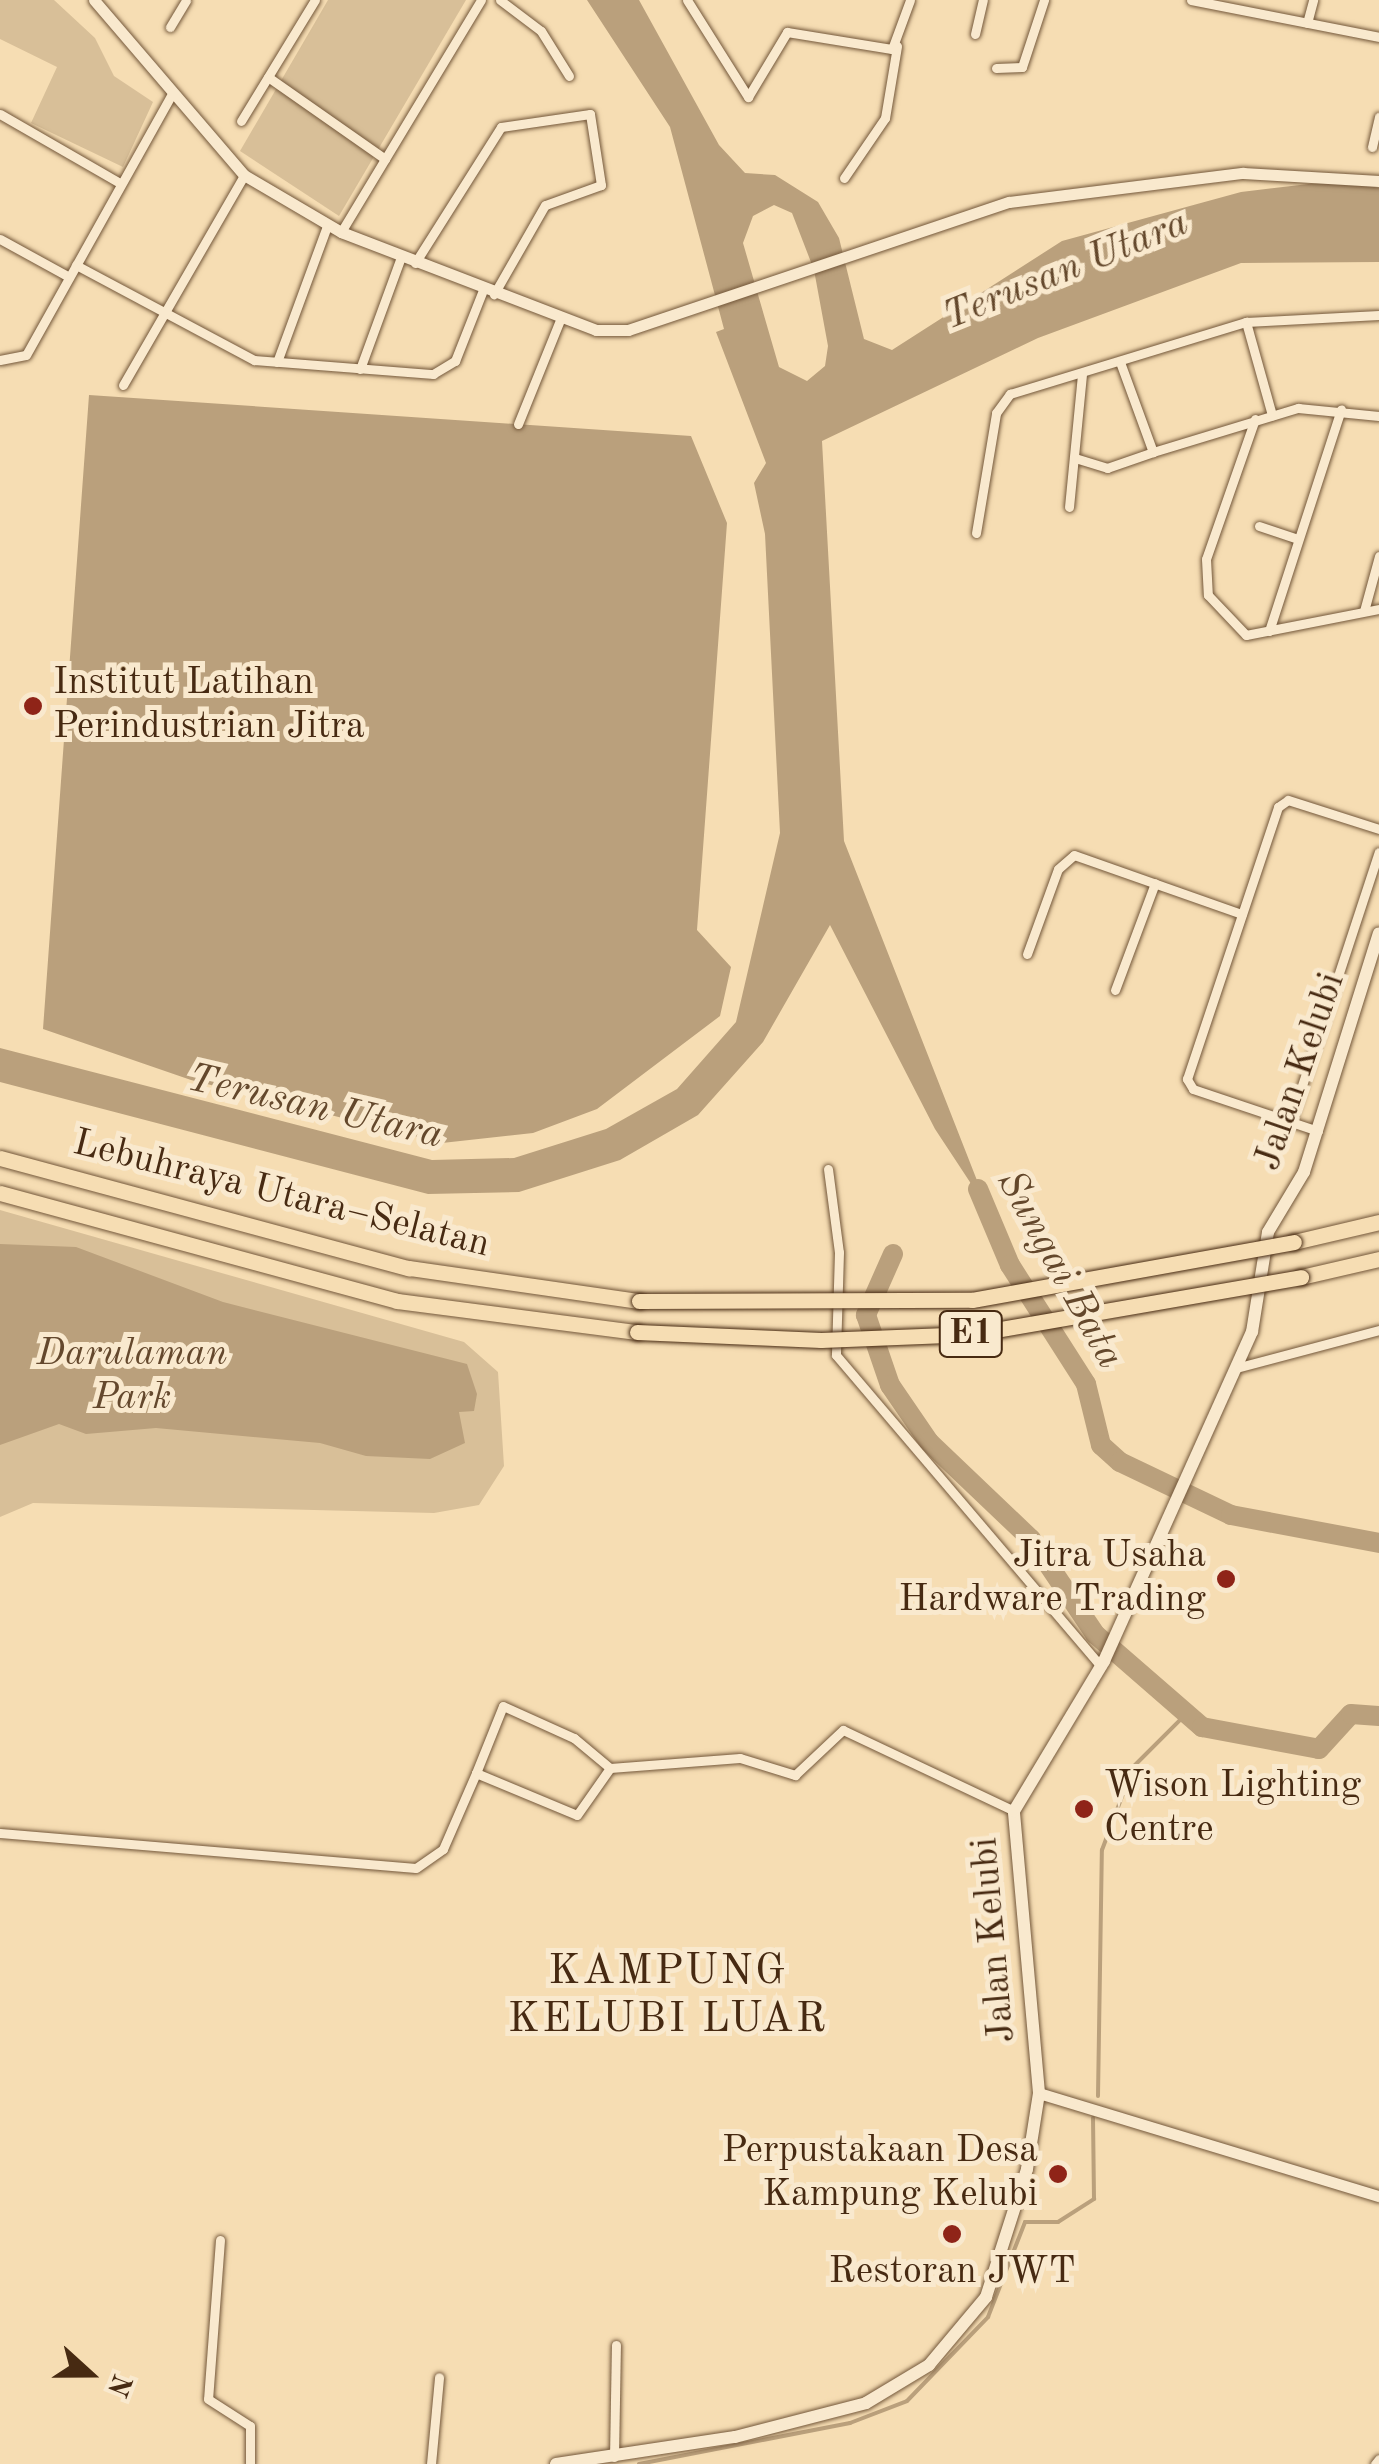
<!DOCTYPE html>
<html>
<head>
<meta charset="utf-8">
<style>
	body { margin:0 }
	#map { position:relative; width:1379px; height:2464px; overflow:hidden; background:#f6ddb3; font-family:"Old Standard TT",serif }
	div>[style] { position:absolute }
	.green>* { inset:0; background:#d8bf98 }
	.water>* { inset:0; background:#baa07c }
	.stream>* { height:4px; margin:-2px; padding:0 2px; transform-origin:2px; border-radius:2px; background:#baa07c }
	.river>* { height:20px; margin:-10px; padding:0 10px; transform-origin:10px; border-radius:10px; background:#baa07c }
	.roads { filter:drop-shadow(0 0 2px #73573a) drop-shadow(0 0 2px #73573a) }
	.minor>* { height:9px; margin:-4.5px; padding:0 4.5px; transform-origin:4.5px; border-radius:4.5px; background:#f9e9ce }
	.tertiary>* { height:11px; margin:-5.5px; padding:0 5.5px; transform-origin:5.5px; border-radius:5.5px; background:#f9e9ce }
	.secondary>* { height:12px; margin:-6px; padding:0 6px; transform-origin:6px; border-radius:6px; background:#f9e9ce }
	.motorway>* { height:15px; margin:-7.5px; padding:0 7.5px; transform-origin:7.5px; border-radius:7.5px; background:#f6ddb3 }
	.bridges { filter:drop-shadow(0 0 2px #472a12) drop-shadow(0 0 2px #472a12) }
	.motorway-bridge>* { height:15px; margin:-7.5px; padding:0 7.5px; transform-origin:7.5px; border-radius:7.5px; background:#f6ddb3 }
	.dots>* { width:28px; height:28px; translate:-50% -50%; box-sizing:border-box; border:5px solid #f9e9ce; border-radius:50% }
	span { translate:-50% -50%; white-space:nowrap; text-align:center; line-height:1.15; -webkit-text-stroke:10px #f9e9ce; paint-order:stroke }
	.shield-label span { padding:2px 8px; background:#f9e9ce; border:2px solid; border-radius:8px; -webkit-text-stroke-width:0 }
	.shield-label { font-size:35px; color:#472a12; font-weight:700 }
	.poi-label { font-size:38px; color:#472a12 }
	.left { translate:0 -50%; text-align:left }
	.right { translate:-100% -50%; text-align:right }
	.street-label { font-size:38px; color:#472a12 }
	.park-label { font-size:38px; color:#64482d; font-style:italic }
	.water-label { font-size:40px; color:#64482c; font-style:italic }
	.quarter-label { font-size:42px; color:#472a12; letter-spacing:2.5px }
	.north { position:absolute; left:40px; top:2324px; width:100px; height:100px; -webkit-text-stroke:8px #f9e9ce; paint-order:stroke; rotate:111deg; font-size:28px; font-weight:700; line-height:40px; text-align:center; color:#472a12 }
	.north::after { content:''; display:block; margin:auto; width:35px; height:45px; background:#472a12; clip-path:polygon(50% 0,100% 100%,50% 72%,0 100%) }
</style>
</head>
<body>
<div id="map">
	<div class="green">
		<i style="clip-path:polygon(0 0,54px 0,95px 38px,114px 76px,153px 102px,123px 167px,31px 123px,57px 67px,0 39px)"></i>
		<i style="clip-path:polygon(328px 0,466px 0,339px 216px,240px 151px)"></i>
		<i style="clip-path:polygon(0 1210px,464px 1342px,498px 1372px,504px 1466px,479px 1505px,434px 1513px,33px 1503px,0 1517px)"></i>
	</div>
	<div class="water">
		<i style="clip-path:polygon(evenodd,587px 0,639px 0,719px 145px,745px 173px,775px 175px,818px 202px,839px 238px,864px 339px,892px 350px,1062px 241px,1241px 192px,1343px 180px,1379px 188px,1379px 262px,1241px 263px,1038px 338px,822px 441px,844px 841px,989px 1211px,935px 1129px,830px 925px,763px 1042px,698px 1115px,620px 1160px,519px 1192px,428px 1194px,0 1082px,0 1048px,432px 1160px,514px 1158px,606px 1129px,677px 1089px,736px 1022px,780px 833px,765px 534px,754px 483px,766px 463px,716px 332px,724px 329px,670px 127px,587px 0,774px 205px,792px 213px,814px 270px,828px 346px,825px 366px,807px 381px,779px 367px,743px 243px,753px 216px,774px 205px)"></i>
		<i style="clip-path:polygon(89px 395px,691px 436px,727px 523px,697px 930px,731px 967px,720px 1016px,597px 1109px,533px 1133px,442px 1143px,191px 1080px,43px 1029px)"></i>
		<i style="clip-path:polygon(0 1244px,76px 1247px,223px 1302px,467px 1364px,477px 1394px,474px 1411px,459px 1412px,465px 1443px,430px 1459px,366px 1456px,320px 1443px,156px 1428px,86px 1434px,59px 1424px,0 1445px)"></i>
	</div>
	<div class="stream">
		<i style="left:1098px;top:2096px;width:246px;rotate:-89.1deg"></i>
		<i style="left:1102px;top:1850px;width:89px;rotate:-69.5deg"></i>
		<i style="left:1133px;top:1767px;width:72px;rotate:-45deg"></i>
		<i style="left:639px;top:2464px;width:215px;rotate:-11deg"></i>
		<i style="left:850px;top:2423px;width:61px;rotate:-21.1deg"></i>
		<i style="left:907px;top:2401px;width:117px;rotate:-46deg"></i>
		<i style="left:988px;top:2317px;width:102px;rotate:-68.7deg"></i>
		<i style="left:1025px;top:2222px;width:33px"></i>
		<i style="left:1058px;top:2222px;width:43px;rotate:-32.6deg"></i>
		<i style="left:1094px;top:2199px;width:81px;rotate:-90.7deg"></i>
	</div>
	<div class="river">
		<i style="left:978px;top:1189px;width:82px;rotate:67.2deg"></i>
		<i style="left:1010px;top:1265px;width:141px;rotate:57.4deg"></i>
		<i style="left:1086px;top:1384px;width:63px;rotate:76.2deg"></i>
		<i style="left:1101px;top:1445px;width:25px;rotate:42deg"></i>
		<i style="left:1120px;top:1462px;width:123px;rotate:25.5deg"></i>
		<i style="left:1231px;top:1515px;width:151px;rotate:10.7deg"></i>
		<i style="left:893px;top:1254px;width:67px;rotate:113.9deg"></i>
		<i style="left:866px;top:1315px;width:74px;rotate:71.1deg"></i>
		<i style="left:890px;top:1385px;width:69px;rotate:55.6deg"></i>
		<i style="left:929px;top:1442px;width:141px;rotate:43.6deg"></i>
		<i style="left:1031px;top:1539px;width:115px;rotate:56deg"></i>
		<i style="left:1095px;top:1634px;width:142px;rotate:41deg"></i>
		<i style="left:1202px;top:1727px;width:119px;rotate:10.6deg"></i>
		<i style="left:1319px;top:1749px;width:47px;rotate:-47.6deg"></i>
		<i style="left:1351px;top:1714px;width:28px;rotate:4deg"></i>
	</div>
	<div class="roads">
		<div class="minor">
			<i style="left:500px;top:0;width:51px;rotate:37.1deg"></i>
			<i style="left:541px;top:31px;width:53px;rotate:58.1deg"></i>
			<i style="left:687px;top:0;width:115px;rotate:57.8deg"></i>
			<i style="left:748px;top:97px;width:76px;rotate:-59deg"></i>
			<i style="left:787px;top:32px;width:106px;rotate:9.2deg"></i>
			<i style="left:892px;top:49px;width:52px;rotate:-69.8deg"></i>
			<i style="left:1191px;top:0;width:192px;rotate:11.1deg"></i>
			<i style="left:1307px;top:23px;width:24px;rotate:-75deg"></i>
			<i style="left:170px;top:27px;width:31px;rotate:-59deg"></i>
			<i style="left:975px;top:34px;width:35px;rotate:-77deg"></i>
			<i style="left:996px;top:68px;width:26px;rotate:-2deg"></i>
			<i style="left:1022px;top:67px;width:71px;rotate:-71.8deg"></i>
			<i style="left:268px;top:77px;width:143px;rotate:35deg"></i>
			<i style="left:0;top:114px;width:138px;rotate:29.9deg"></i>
			<i style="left:241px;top:121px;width:142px;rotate:-58.6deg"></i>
			<i style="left:1372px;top:147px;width:31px;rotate:-77deg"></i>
			<i style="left:844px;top:178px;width:73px;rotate:-55.7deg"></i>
			<i style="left:885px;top:118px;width:73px;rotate:-80.5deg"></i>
			<i style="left:341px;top:232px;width:271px;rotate:-58.9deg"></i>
			<i style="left:0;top:239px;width:79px;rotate:28.8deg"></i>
			<i style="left:415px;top:263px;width:161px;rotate:-57.7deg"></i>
			<i style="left:501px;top:127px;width:90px;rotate:-8.3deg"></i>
			<i style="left:590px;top:114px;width:72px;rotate:81.2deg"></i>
			<i style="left:601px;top:185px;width:59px;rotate:160.3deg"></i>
			<i style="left:545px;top:205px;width:103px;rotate:119.8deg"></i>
			<i style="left:76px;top:265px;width:202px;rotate:28.1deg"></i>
			<i style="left:254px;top:360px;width:180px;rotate:4.5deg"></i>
			<i style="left:433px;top:374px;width:26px;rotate:-31deg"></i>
			<i style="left:455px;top:361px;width:76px;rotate:-68.5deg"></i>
			<i style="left:1246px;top:322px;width:97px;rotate:74.4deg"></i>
			<i style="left:0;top:360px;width:26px;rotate:-11deg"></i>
			<i style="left:26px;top:355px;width:299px;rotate:-60.8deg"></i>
			<i style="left:277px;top:362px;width:145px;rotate:-69.8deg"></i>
			<i style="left:1120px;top:362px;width:96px;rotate:69.9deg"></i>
			<i style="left:1153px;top:452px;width:152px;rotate:-16.9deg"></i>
			<i style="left:1298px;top:408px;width:81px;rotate:5.6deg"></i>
			<i style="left:360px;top:369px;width:119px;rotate:-69.9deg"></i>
			<i style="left:123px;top:385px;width:242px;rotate:-60deg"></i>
			<i style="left:1255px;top:419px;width:148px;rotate:109.3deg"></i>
			<i style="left:1206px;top:559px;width:36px;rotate:87deg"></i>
			<i style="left:1208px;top:595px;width:55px;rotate:46.5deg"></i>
			<i style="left:1246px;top:635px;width:136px;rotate:-11.1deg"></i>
			<i style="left:518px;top:424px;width:112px;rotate:-68deg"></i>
			<i style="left:1075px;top:458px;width:34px;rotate:17deg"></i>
			<i style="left:1107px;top:468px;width:49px;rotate:-19.2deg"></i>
			<i style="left:1069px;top:507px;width:134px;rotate:-84.4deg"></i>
			<i style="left:1259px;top:526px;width:41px;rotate:18.4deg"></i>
			<i style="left:976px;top:533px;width:122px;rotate:-80.5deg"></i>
			<i style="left:996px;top:413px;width:24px;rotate:-54deg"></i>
			<i style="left:1010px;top:394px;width:247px;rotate:-17deg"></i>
			<i style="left:1246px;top:322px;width:133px;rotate:-3deg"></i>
			<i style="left:1364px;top:611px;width:57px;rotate:-74.7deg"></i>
			<i style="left:1269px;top:631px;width:233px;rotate:-72deg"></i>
			<i style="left:1027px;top:954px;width:90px;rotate:-70deg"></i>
			<i style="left:1058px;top:869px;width:21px;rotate:-41deg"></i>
			<i style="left:1074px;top:855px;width:178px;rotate:19.4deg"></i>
			<i style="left:1115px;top:990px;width:114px;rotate:-69.5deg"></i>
			<i style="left:1290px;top:1122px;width:284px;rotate:-71.8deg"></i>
			<i style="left:1318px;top:1131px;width:132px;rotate:-161.4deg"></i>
			<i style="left:1193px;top:1089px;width:12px;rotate:-121deg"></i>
			<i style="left:1187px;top:1079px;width:287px;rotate:-71.5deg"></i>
			<i style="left:1278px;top:807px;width:12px;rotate:-35deg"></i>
			<i style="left:1288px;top:800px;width:96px;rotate:17.7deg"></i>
			<i style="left:828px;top:1169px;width:84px;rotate:82.5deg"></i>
			<i style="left:839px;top:1252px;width:103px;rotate:91.7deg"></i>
			<i style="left:836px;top:1355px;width:409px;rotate:49.6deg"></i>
			<i style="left:1236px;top:1368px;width:148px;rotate:-14.9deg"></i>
			<i style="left:476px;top:1773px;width:72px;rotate:-68.1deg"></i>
			<i style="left:503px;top:1706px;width:78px;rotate:24.3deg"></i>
			<i style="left:574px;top:1738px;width:47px;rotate:39.8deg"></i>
			<i style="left:0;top:1833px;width:417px;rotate:4.8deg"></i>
			<i style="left:416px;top:1868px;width:33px;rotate:-35deg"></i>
			<i style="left:443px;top:1849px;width:83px;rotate:-66.5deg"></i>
			<i style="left:476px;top:1773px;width:109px;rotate:22.6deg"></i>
			<i style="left:577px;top:1815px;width:57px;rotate:-54.9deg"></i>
			<i style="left:610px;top:1768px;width:130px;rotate:-4.4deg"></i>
			<i style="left:740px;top:1758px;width:58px;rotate:17.2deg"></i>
			<i style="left:795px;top:1775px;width:66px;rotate:-43.2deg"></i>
			<i style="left:843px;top:1730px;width:189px;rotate:25.3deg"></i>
			<i style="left:220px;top:2240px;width:159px;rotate:94.3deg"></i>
			<i style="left:208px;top:2399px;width:50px;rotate:32.7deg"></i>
			<i style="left:250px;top:2426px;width:38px;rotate:90deg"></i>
			<i style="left:614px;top:2457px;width:112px;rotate:-89deg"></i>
			<i style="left:431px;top:2464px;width:87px;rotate:-84.7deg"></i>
			<i style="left:1375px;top:2464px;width:6px;rotate:-51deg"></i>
		</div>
		<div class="tertiary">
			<i style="left:94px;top:0;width:230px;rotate:49.4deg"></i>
			<i style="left:244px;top:175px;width:113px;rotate:30.4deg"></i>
			<i style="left:341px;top:232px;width:273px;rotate:21deg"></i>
			<i style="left:596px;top:330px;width:32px"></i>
			<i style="left:628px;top:330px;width:402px;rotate:-18.6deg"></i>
			<i style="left:1009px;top:202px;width:236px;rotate:-7.1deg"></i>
			<i style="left:1243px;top:173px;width:136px;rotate:3.4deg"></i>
			<i style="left:1039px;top:2093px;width:355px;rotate:16.9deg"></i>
		</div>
		<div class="secondary">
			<i style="left:556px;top:2464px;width:181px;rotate:-8.6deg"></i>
			<i style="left:735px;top:2437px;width:135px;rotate:-14.5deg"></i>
			<i style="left:866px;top:2403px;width:74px;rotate:-31.1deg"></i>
			<i style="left:929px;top:2365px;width:89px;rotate:-50deg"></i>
			<i style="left:986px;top:2297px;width:134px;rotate:-72.2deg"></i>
			<i style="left:1027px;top:2169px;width:77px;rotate:-81deg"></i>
			<i style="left:1039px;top:2093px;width:283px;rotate:-95.1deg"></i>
			<i style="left:1014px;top:1811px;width:175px;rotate:-59deg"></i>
			<i style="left:1104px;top:1661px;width:361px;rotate:-65.8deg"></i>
			<i style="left:1252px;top:1332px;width:101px;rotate:-80.9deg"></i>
			<i style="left:1268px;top:1232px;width:70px;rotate:-59deg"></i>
			<i style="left:1304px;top:1172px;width:250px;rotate:-72.6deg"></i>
		</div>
		<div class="motorway">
			<i style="left:0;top:1158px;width:424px;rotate:15.1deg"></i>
			<i style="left:409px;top:1268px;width:232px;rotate:8.2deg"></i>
			<i style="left:0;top:1193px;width:411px;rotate:15.2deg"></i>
			<i style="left:397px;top:1301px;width:242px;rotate:7.4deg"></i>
			<i style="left:1294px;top:1242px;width:87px;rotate:-13.2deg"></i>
			<i style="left:1301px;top:1277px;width:80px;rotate:-13deg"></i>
		</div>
	</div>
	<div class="bridges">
		<div class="motorway-bridge">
			<i style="left:639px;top:1301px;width:333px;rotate:-0.2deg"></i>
			<i style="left:972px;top:1300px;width:327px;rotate:-10.2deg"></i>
			<i style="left:637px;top:1332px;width:184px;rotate:2.5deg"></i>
			<i style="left:821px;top:1340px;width:151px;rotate:-2.3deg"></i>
			<i style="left:972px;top:1334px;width:334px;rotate:-9.8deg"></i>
		</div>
	</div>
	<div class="dots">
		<i style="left:33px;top:706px;background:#8f2418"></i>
		<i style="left:1226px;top:1579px;background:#8f2418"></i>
		<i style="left:1084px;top:1809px;background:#8f2418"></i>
		<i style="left:1058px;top:2174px;background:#8f2418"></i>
		<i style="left:952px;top:2234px;background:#8f2418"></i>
	</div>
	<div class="shield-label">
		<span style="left:971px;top:1334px">E1</span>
	</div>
	<div class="poi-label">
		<span class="left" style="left:53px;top:706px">Institut Latihan<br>Perindustrian Jitra</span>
		<span class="right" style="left:1206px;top:1579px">Jitra Usaha<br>Hardware Trading</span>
		<span class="left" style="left:1104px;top:1809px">Wison Lighting<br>Centre</span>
		<span class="right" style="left:1038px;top:2174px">Perpustakaan Desa<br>Kampung Kelubi</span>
		<span style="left:952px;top:2273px">Restoran JWT</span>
	</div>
	<div class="street-label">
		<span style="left:1301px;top:1072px;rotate:-71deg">Jalan Kelubi</span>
		<span style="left:281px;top:1195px;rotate:14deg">Lebuhraya Utara–Selatan</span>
		<span style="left:995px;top:1940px;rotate:-95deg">Jalan Kelubi</span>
	</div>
	<div class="park-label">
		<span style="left:132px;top:1377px">Darulaman<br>Park</span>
	</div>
	<div class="water-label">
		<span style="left:1066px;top:271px;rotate:-22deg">Terusan Utara</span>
		<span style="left:315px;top:1108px;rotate:13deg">Terusan Utara</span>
		<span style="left:1059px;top:1270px;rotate:61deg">Sungai Bata</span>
	</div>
	<div class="quarter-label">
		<span style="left:668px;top:1996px">KAMPUNG<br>KELUBI LUAR</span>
	</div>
	<div class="north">N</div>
</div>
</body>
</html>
